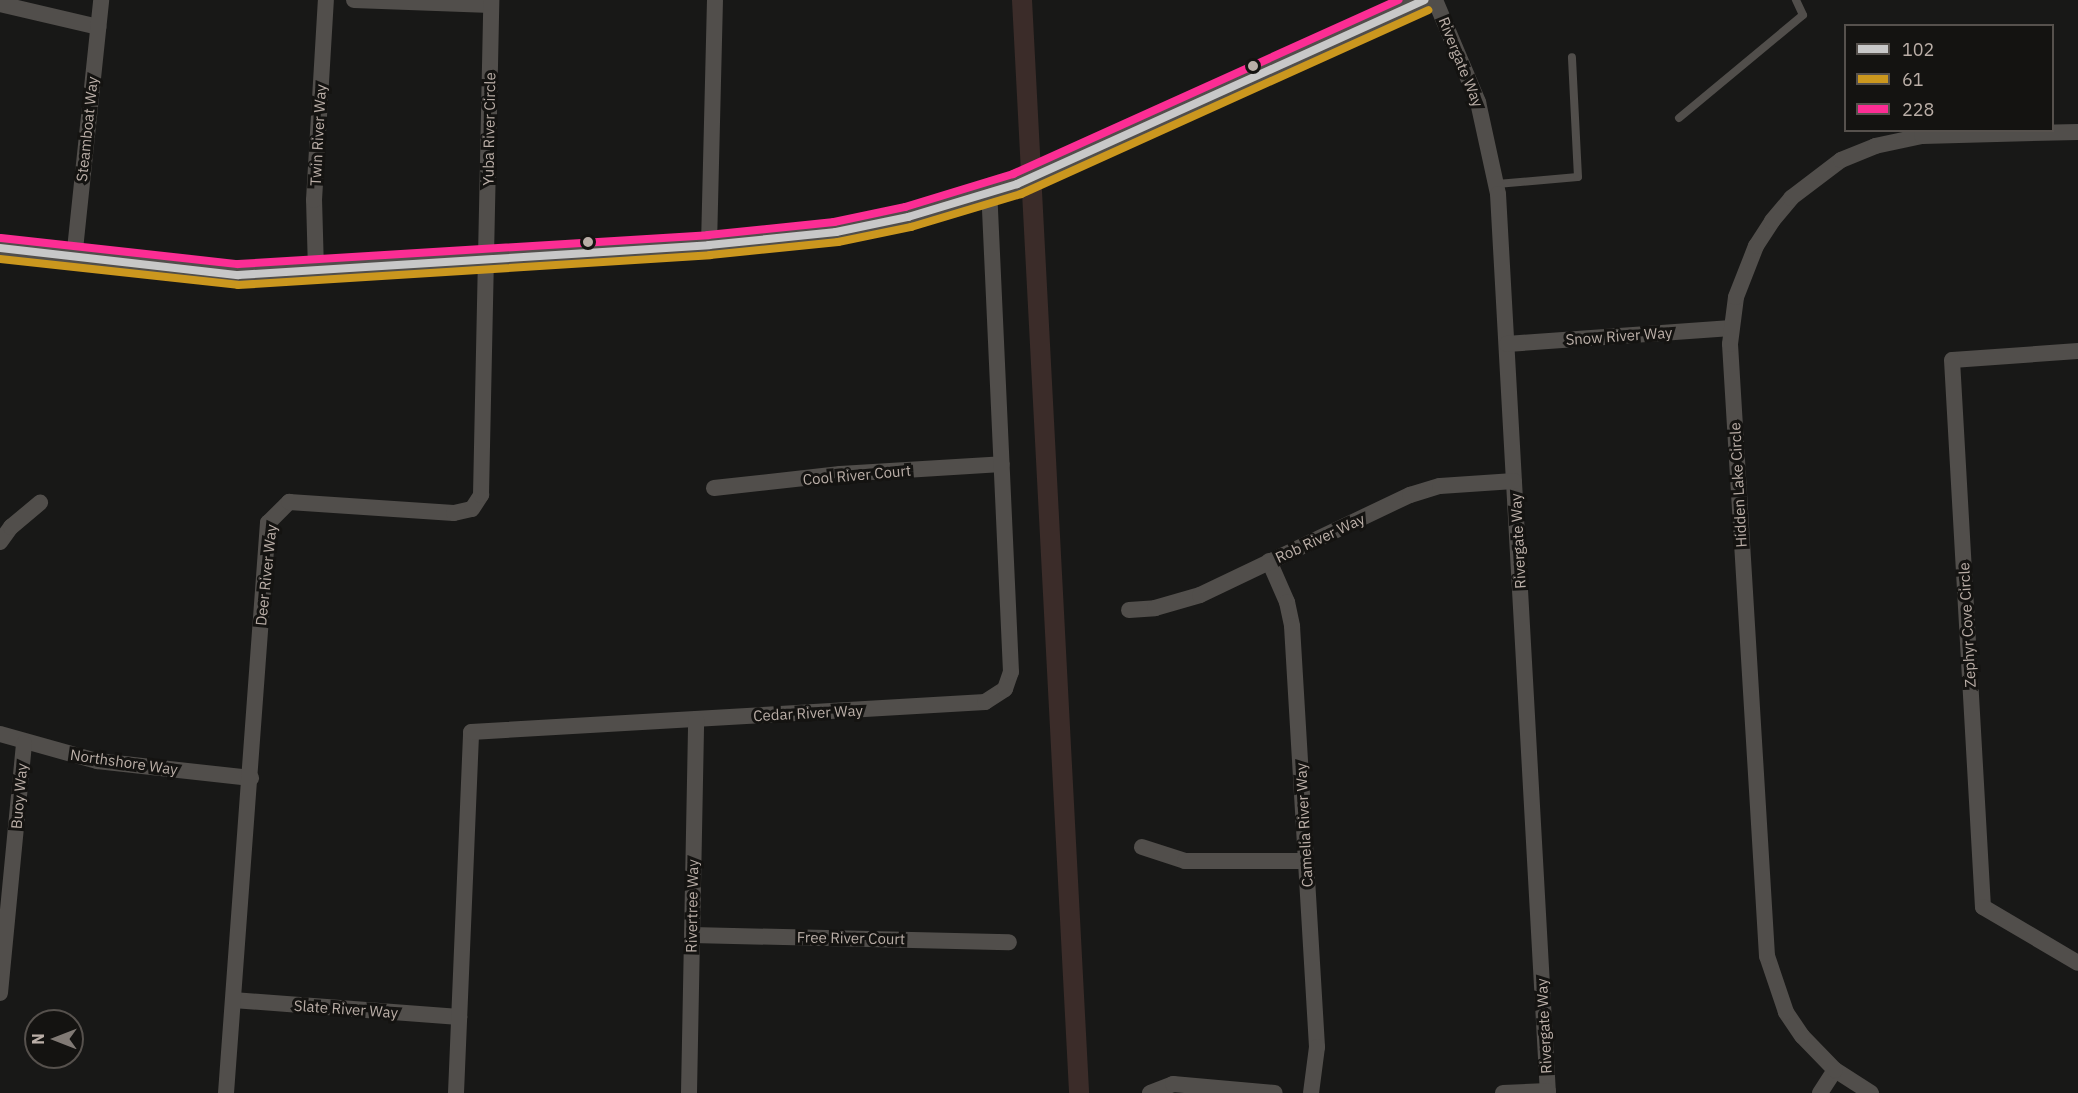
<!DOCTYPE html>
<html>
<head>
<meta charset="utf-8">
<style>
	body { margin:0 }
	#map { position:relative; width:2078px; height:1093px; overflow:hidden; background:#181817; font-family:"IBM Plex Sans",sans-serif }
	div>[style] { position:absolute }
	.canal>* { height:20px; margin:-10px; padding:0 10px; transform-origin:10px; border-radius:10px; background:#3b2c29 }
	.service>* { height:8px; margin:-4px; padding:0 4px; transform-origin:4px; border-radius:4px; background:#514e4b }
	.minor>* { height:16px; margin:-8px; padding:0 8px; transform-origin:8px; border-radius:8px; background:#514e4b }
	.tertiary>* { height:21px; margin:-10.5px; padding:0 10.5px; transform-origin:10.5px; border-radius:10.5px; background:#514e4b }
	.bus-1>* { height:8px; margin:-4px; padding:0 4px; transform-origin:4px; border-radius:4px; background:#c8c8c8 }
	.bus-2>* { height:8px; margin:-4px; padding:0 4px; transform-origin:4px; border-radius:4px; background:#cb971e }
	.bus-3>* { height:8px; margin:-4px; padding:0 4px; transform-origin:4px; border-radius:4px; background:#fc2d94 }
	.dots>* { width:16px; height:16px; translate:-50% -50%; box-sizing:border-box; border:3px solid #141311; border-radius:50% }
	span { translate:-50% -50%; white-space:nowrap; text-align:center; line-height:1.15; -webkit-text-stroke:6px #141311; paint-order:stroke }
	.street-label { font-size:15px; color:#baaea7 }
	.legend { position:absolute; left:1844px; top:24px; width:210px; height:108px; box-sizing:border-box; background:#141311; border:2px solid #56514d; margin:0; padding:8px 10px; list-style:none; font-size:18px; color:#baaea7 }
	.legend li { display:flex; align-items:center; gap:12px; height:30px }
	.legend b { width:30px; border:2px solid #56514d }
	.north { position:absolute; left:24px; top:1009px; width:60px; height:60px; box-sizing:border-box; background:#141311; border:2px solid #56514d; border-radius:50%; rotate:270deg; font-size:16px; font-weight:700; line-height:24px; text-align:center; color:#baaea7 }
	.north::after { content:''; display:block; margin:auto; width:21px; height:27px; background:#817a75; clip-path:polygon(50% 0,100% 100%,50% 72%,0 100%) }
</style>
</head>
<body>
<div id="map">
	<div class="canal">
		<i style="left:1022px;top:0;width:1094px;rotate:87.01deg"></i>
	</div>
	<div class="service">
		<i style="left:1679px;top:118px;width:161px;rotate:-39.7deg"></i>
		<i style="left:1803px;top:15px;width:17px;rotate:-115deg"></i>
		<i style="left:1497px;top:184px;width:81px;rotate:-4.9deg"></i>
		<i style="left:1578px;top:177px;width:120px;rotate:-92.9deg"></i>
	</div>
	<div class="minor">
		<i style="left:354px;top:0;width:137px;rotate:2.1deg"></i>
		<i style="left:1435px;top:0;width:111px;rotate:67.1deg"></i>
		<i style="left:1478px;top:102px;width:94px;rotate:77.7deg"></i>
		<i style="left:1498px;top:194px;width:900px;rotate:86.82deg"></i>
		<i style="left:0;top:4px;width:101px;rotate:13.2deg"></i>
		<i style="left:709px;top:245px;width:245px;rotate:-88.6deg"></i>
		<i style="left:74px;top:259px;width:260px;rotate:-84deg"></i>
		<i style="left:316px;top:270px;width:70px;rotate:-91.6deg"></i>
		<i style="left:314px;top:200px;width:200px;rotate:-86.6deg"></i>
		<i style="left:1507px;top:344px;width:225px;rotate:-4.1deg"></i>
		<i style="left:2078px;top:351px;width:126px;rotate:175.9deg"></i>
		<i style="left:1952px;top:360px;width:548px;rotate:86.76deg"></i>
		<i style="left:1983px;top:907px;width:110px;rotate:30.5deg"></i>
		<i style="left:714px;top:488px;width:127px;rotate:-6.3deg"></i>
		<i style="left:840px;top:474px;width:162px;rotate:-3.5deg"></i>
		<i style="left:0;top:542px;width:19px;rotate:-54deg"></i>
		<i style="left:11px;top:527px;width:38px;rotate:-40deg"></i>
		<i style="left:1269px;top:561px;width:45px;rotate:66.3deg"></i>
		<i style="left:1287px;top:602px;width:25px;rotate:78deg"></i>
		<i style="left:1292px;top:626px;width:422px;rotate:86.6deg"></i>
		<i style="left:1317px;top:1047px;width:46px;rotate:97.4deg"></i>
		<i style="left:1129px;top:610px;width:26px;rotate:-4deg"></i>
		<i style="left:1155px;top:608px;width:47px;rotate:-16.1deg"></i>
		<i style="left:1200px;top:595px;width:233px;rotate:-25.5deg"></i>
		<i style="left:1410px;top:495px;width:31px;rotate:-17deg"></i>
		<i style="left:1440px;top:486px;width:74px;rotate:-3.9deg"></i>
		<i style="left:0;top:734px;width:101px;rotate:15.6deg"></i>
		<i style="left:97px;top:761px;width:155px;rotate:6.3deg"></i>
		<i style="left:1142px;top:847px;width:45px;rotate:18deg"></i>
		<i style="left:1185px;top:861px;width:121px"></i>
		<i style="left:692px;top:935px;width:317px;rotate:1.3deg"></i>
		<i style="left:0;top:993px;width:251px;rotate:-84.5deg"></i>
		<i style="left:233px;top:1000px;width:227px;rotate:4.3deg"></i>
		<i style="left:226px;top:1093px;width:572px;rotate:-85.79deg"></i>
		<i style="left:268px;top:523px;width:30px;rotate:-45deg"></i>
		<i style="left:289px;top:502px;width:165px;rotate:3.8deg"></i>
		<i style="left:454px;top:513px;width:18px;rotate:-13deg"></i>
		<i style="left:472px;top:509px;width:17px;rotate:-57deg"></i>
		<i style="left:481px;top:495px;width:495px;rotate:-88.8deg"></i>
		<i style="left:456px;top:1093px;width:361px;rotate:-87.6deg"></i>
		<i style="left:471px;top:732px;width:515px;rotate:-3.34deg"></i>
		<i style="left:985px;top:702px;width:24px;rotate:-33deg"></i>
		<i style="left:1005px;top:689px;width:18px;rotate:-71deg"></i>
		<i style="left:1011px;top:672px;width:480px;rotate:-92.6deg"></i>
		<i style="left:689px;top:1093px;width:374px;rotate:-88.9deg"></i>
		<i style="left:1150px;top:1093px;width:25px;rotate:-21deg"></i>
		<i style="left:1173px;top:1084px;width:102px;rotate:5deg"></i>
		<i style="left:1503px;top:1093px;width:45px;rotate:-2.5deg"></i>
		<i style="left:1820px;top:1093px;width:27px;rotate:-57deg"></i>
		<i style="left:1871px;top:1093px;width:43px;rotate:-147.4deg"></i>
		<i style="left:1835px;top:1070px;width:47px;rotate:-134.1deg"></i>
		<i style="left:1802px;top:1036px;width:29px;rotate:-124deg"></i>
		<i style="left:1786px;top:1012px;width:59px;rotate:-108.7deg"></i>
		<i style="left:1767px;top:956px;width:613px;rotate:-93.46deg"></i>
		<i style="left:1730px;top:344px;width:47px;rotate:-82.7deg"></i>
		<i style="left:1736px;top:297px;width:55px;rotate:-68.6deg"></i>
		<i style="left:1756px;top:246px;width:30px;rotate:-57deg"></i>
		<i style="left:1772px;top:221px;width:30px;rotate:-50deg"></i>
		<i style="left:1791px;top:198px;width:63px;rotate:-37.2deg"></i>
		<i style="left:1841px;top:160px;width:37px;rotate:-22deg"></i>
		<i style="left:1875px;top:146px;width:48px;rotate:-12deg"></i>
		<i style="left:1922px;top:136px;width:156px;rotate:-1.5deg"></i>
	</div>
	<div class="tertiary">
		<i style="left:0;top:248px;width:240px;rotate:6.5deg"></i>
		<i style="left:238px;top:275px;width:472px;rotate:-3.6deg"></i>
		<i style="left:709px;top:245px;width:128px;rotate:-5.8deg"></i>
		<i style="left:836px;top:232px;width:74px;rotate:-11.8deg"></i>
		<i style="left:908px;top:217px;width:114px;rotate:-16.8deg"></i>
		<i style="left:1017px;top:184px;width:447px;rotate:-24.3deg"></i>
	</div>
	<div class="bus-1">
		<i style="left:0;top:248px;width:240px;rotate:6.5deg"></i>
		<i style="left:238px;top:275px;width:472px;rotate:-3.6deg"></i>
		<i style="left:709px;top:245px;width:128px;rotate:-5.8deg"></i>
		<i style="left:836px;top:232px;width:74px;rotate:-11.8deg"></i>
		<i style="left:908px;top:217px;width:114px;rotate:-16.8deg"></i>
		<i style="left:1017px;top:184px;width:447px;rotate:-24.3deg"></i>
	</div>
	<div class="bus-2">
		<i style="left:0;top:259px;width:239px;rotate:6.2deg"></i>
		<i style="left:238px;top:285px;width:473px;rotate:-3.6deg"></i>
		<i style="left:710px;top:255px;width:129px;rotate:-5.8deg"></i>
		<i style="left:838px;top:242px;width:75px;rotate:-11.6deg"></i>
		<i style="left:911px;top:227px;width:115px;rotate:-16.7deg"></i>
		<i style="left:1021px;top:194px;width:447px;rotate:-24.3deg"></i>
	</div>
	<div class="bus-3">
		<i style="left:1px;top:238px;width:238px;rotate:6.3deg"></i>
		<i style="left:238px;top:264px;width:471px;rotate:-3.5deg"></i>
		<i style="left:708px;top:235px;width:127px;rotate:-5.9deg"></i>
		<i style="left:834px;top:222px;width:73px;rotate:-11.9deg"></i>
		<i style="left:905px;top:207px;width:113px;rotate:-17deg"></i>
		<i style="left:1013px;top:174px;width:423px;rotate:-24.3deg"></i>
	</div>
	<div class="dots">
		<i style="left:1253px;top:66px;background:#baaea7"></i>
		<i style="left:588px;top:242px;background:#baaea7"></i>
	</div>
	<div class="street-label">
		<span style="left:1461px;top:62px;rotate:68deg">Rivergate Way</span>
		<span style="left:87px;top:129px;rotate:-84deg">Steamboat Way</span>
		<span style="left:489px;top:129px;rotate:-89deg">Yuba River Circle</span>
		<span style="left:318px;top:135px;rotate:-87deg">Twin River Way</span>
		<span style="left:1619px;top:336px;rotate:-4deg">Snow River Way</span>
		<span style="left:857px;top:475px;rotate:-5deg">Cool River Court</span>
		<span style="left:1738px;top:485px;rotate:-93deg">Hidden Lake Circle</span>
		<span style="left:1320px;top:538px;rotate:-25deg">Rob River Way</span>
		<span style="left:1518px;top:541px;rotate:-93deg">Rivergate Way</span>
		<span style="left:266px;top:575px;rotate:-84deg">Deer River Way</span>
		<span style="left:1967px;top:625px;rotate:-93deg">Zephyr Cove Circle</span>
		<span style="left:808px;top:713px;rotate:-3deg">Cedar River Way</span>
		<span style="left:124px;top:762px;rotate:8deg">Northshore Way</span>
		<span style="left:19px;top:796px;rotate:-85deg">Buoy Way</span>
		<span style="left:1304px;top:825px;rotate:-93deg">Camelia River Way</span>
		<span style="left:692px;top:906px;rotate:-89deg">Rivertree Way</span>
		<span style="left:851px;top:938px;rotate:1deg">Free River Court</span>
		<span style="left:346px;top:1009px;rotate:4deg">Slate River Way</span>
		<span style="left:1544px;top:1026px;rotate:-93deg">Rivergate Way</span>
	</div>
	<ul class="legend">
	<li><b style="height:8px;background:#c8c8c8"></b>102</li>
	<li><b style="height:8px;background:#cb971e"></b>61</li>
	<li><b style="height:8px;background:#fc2d94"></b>228</li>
	</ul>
	<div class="north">N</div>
</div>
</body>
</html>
